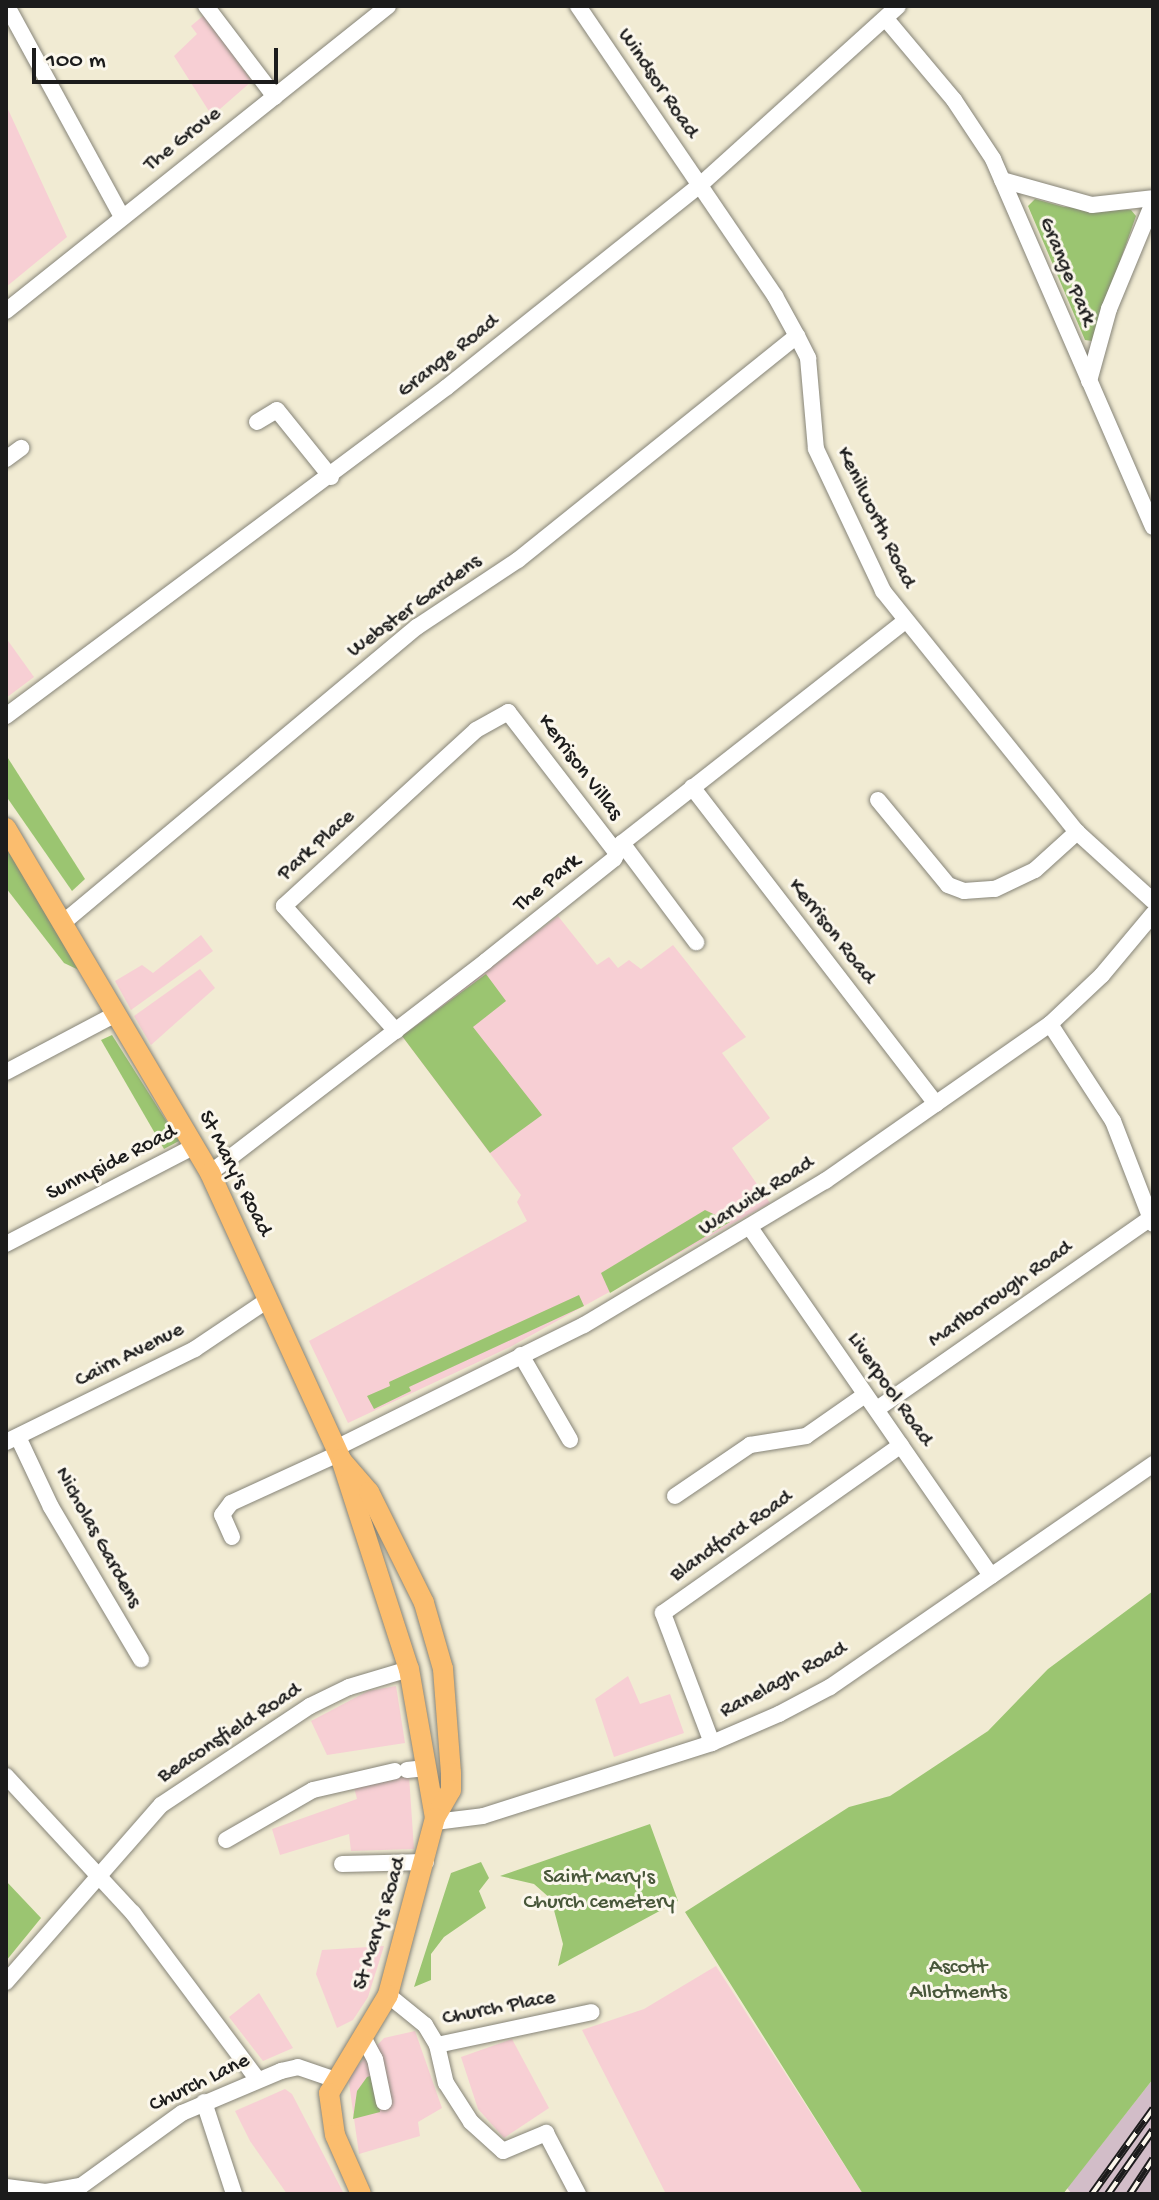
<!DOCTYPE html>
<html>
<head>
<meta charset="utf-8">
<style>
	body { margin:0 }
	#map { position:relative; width:1159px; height:2200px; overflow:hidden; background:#f1ebd3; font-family:"Gochi Hand",sans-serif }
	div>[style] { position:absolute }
	.built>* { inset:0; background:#f7cfd4 }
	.industrial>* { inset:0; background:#d2bdc8 }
	.green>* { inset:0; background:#9bc571 }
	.roads { filter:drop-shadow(0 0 2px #868478) drop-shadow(0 0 2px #868478) }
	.minor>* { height:16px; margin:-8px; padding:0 8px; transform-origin:8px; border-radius:8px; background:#fff }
	.major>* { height:20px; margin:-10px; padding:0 10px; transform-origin:10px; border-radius:10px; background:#fbbd6e }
	.rail>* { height:8px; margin-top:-4px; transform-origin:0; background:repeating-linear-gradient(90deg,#fbf7ec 0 15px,#1c1c1c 0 30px); box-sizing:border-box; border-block:2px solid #1c1c1c }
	span { translate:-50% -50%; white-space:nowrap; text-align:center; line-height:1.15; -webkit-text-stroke:6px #fbf7ec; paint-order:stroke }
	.street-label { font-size:22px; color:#1c1c1c }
	.park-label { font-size:22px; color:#48573a }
	.frame { position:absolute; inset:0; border:8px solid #1c1c1c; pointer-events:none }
	.scale { position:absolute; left:32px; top:48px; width:246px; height:36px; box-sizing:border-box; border:4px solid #1c1c1c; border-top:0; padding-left:10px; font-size:24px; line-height:28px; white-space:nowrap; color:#1c1c1c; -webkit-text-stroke:6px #fbf7ec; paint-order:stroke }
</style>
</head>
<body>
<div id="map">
	<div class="built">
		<i style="clip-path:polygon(204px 15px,252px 81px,212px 116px,174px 56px,197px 34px,191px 26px)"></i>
		<i style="clip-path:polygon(6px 105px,67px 237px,6px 287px)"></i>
		<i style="clip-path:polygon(6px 638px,34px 677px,6px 698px)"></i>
		<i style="clip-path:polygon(558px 916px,597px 965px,609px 957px,618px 968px,629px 960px,641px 969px,673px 945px,746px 1037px,722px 1053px,770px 1118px,732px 1148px,770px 1203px,510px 1347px,348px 1423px,309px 1341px,527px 1221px,517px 1202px,521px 1195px,402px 1036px)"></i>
		<i style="clip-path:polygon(201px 935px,213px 951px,131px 1010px,115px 981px,142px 965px,153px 973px)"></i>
		<i style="clip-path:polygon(200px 969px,215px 988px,151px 1045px,134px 1016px)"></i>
		<i style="clip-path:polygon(628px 1676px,640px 1704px,670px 1694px,684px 1733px,614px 1757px,595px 1699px)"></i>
		<i style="clip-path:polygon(396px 1686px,405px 1743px,327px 1755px,311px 1721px,368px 1691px)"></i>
		<i style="clip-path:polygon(409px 1776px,414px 1849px,351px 1851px,349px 1834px,280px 1855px,272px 1829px,357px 1799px,353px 1783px)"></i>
		<i style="clip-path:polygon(384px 1946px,368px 1997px,353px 2020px,337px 2028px,316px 1974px,322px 1950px)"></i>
		<i style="clip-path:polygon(716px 1966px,863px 2194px,666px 2194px,582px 2030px,644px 2009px)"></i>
		<i style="clip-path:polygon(259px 1993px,293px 2048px,263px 2061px,229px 2017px)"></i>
		<i style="clip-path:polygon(415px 2031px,442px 2108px,418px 2122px,420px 2136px,359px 2154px,348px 2076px,384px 2038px)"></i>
		<i style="clip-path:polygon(512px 2039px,549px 2108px,504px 2138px,478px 2109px,461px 2057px)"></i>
		<i style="clip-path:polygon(285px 2089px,292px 2094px,344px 2194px,287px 2194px,250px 2141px,235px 2111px)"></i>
	</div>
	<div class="industrial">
		<i style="clip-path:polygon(1153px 2079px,1153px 2194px,1072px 2194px,1067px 2188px)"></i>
	</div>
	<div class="green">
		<i style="clip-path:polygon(1035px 199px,1064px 207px,1131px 210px,1136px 216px,1092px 341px,1085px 340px,1028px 206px)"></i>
		<i style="clip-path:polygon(6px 755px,85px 879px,72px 891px,6px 796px)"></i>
		<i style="clip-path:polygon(6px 840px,81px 971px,64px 963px,6px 888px)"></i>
		<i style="clip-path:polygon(486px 974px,506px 1001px,473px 1027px,542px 1115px,490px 1153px,402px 1036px)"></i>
		<i style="clip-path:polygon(112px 1035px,179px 1141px,164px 1149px,101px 1040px)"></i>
		<i style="clip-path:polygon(705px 1210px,730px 1222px,610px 1293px,601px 1273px)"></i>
		<i style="clip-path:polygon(579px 1295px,584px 1306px,409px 1387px,411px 1391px,374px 1409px,367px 1396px,390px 1386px,389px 1382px)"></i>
		<i style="clip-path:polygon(1153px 1591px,1153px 2079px,1063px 2194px,863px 2194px,685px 1912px,849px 1807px,890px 1796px,988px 1731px,1048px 1669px)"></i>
		<i style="clip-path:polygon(650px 1824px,678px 1901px,558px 1966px,563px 1944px,551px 1899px,534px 1884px,500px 1876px)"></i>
		<i style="clip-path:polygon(481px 1862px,489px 1878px,479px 1891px,486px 1908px,444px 1937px,431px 1954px,431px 1980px,414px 1987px,451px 1873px)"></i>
		<i style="clip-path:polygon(6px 1881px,41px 1918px,6px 1961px)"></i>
		<i style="clip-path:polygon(376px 2074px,380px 2112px,353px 2119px,357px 2091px,367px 2077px)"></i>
	</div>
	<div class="roads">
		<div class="minor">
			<i style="left:7px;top:6px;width:240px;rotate:61.4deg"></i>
			<i style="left:206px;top:6px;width:114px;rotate:52.8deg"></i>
			<i style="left:578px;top:6px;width:351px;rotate:55.8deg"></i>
			<i style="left:775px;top:296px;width:46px;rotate:61.2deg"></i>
			<i style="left:797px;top:336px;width:25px;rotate:63deg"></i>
			<i style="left:808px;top:358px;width:91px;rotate:85deg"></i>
			<i style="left:816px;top:449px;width:157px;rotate:64.7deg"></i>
			<i style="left:883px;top:591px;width:309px;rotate:51.2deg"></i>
			<i style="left:1077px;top:832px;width:103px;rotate:42.2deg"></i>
			<i style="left:886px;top:19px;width:106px;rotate:50deg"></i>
			<i style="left:954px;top:100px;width:71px;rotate:56.5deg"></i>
			<i style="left:993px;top:159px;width:401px;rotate:66.5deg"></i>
			<i style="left:1002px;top:180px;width:93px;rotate:15.5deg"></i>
			<i style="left:1092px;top:205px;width:61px;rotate:-6.5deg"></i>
			<i style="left:6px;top:311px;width:489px;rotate:-38.6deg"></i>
			<i style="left:1089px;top:381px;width:75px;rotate:-74.5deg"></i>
			<i style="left:1109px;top:309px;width:115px;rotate:-67.5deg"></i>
			<i style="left:257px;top:422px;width:23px;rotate:-31deg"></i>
			<i style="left:277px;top:410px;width:86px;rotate:51.1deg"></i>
			<i style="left:6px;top:459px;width:19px;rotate:-36deg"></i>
			<i style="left:6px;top:716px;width:550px;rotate:-36.72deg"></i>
			<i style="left:447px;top:387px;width:322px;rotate:-38.6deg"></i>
			<i style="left:699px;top:186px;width:268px;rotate:-42.1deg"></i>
			<i style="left:692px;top:787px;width:400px;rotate:52.4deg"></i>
			<i style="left:878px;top:800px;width:110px;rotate:50.5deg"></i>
			<i style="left:948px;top:885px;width:17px;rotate:21deg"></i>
			<i style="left:964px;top:891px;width:31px;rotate:-4deg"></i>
			<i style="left:995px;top:889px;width:44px;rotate:-25.4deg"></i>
			<i style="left:1035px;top:870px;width:57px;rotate:-42.1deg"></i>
			<i style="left:622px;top:843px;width:124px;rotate:53.2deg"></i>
			<i style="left:65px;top:921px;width:459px;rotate:-39.9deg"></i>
			<i style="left:417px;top:627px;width:121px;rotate:-33.6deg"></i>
			<i style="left:518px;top:560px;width:358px;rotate:-38.8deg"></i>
			<i style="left:1050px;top:1024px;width:116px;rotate:57deg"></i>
			<i style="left:1113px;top:1121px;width:110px;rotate:68.8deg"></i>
			<i style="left:396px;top:1031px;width:168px;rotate:-131.9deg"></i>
			<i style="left:284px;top:906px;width:260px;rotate:-42.5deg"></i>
			<i style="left:476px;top:730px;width:37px;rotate:-29deg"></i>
			<i style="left:508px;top:712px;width:177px;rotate:52.4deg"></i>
			<i style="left:6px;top:1072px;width:124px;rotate:-27.8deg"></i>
			<i style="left:210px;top:1173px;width:348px;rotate:-37.5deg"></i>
			<i style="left:486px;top:961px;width:164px;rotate:-38.6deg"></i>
			<i style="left:614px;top:859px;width:18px;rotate:-63deg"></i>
			<i style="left:622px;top:843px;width:360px;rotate:-38.1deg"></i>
			<i style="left:751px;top:1229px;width:422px;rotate:55.3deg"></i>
			<i style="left:6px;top:1244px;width:213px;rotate:-27.4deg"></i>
			<i style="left:521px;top:1355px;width:98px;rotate:60deg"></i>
			<i style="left:877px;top:1409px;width:334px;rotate:-34.9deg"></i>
			<i style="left:18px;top:1437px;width:77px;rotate:64.8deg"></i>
			<i style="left:51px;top:1507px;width:177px;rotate:59.4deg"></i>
			<i style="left:6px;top:1442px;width:211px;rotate:-26.2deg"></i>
			<i style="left:195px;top:1349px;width:89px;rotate:-34deg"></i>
			<i style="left:336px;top:1448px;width:277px;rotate:-26.4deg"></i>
			<i style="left:584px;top:1325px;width:281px;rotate:-30.9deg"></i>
			<i style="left:825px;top:1181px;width:274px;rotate:-34.9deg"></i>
			<i style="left:1050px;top:1024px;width:71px;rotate:-43.3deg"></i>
			<i style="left:1102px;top:975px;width:80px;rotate:-50.1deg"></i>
			<i style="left:675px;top:1496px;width:91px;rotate:-34.2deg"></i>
			<i style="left:750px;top:1445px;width:57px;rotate:-9.1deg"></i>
			<i style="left:806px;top:1436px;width:72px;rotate:-34.8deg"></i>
			<i style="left:232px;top:1537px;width:24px;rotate:-114deg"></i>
			<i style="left:222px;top:1515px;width:15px;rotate:-53deg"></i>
			<i style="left:231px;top:1503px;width:118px;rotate:-24.6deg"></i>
			<i style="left:712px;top:1743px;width:139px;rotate:-110.7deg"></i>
			<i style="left:663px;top:1613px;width:291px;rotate:-35.2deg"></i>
			<i style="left:407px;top:1770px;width:19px;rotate:-6deg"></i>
			<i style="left:6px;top:1776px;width:187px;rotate:47.2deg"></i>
			<i style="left:133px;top:1913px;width:207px;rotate:53.2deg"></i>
			<i style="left:435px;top:1822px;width:48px;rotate:-7.1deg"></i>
			<i style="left:483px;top:1816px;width:240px;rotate:-17.7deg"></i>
			<i style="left:712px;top:1743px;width:73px;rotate:-23.4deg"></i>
			<i style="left:779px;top:1714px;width:58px;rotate:-27.9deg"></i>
			<i style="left:830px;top:1687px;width:393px;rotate:-34.6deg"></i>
			<i style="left:226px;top:1840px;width:100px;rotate:-29.9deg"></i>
			<i style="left:313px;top:1790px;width:84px;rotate:-13deg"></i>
			<i style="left:342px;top:1864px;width:84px;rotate:-1.4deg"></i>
			<i style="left:6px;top:1982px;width:235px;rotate:-48.8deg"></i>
			<i style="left:161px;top:1805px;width:179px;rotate:-33.6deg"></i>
			<i style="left:310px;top:1706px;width:43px;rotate:-26deg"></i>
			<i style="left:349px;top:1687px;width:63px;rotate:-16.7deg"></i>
			<i style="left:388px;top:1995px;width:48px;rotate:39deg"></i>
			<i style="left:425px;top:2025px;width:23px;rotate:59deg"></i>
			<i style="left:437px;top:2045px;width:39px;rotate:77deg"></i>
			<i style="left:446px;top:2083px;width:46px;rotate:57.3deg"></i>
			<i style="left:471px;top:2122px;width:43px;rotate:42.2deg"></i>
			<i style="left:503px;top:2151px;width:47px;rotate:-22.7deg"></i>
			<i style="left:546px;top:2133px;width:69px;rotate:62.3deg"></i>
			<i style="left:362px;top:2035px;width:27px;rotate:62deg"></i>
			<i style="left:375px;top:2059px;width:44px;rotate:78.2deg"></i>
			<i style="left:437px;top:2045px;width:158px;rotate:-12deg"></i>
			<i style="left:204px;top:2102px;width:97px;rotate:71.9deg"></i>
			<i style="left:6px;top:2187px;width:40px;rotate:7.1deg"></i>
			<i style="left:46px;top:2192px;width:36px;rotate:-10deg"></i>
			<i style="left:81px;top:2186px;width:125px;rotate:-35.9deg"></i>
			<i style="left:182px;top:2113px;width:108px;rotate:-23deg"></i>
			<i style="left:281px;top:2071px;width:17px;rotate:-13deg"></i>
			<i style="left:298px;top:2067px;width:37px;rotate:19deg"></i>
		</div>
		<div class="major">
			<i style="left:6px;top:828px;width:401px;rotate:59.4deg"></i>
			<i style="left:210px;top:1173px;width:315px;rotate:65.4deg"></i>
			<i style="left:341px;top:1459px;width:221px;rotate:72.1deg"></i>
			<i style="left:409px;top:1669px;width:151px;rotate:80.1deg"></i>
			<i style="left:343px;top:1462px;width:40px;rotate:49deg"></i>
			<i style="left:369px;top:1492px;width:124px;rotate:63.6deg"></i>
			<i style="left:424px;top:1603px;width:69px;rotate:73.9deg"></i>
			<i style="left:443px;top:1669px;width:104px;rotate:85.6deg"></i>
			<i style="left:451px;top:1773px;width:17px;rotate:90deg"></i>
			<i style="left:451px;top:1790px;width:32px;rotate:120deg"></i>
			<i style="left:435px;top:1818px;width:183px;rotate:104.9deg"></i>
			<i style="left:388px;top:1995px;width:114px;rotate:121deg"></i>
			<i style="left:329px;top:2093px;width:42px;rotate:81.9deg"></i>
			<i style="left:335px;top:2135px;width:64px;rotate:66.2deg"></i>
		</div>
	</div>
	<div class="rail">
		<i style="left:1092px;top:2194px;width:105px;rotate:-54.3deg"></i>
		<i style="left:1108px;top:2194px;width:78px;rotate:-54.9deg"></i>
		<i style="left:1130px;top:2194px;width:42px;rotate:-56.7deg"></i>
	</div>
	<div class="street-label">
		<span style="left:657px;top:84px;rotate:56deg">Windsor Road</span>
		<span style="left:183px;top:140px;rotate:-38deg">The Grove</span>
		<span style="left:1066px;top:272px;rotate:67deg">Grange Park</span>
		<span style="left:449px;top:357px;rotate:-38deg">Grange Road</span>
		<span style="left:875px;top:518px;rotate:64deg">Kenilworth Road</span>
		<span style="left:415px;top:607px;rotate:-36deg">Webster Gardens</span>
		<span style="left:579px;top:768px;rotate:53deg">Kerrison Villas</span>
		<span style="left:317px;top:846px;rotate:-42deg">Park Place</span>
		<span style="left:548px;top:884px;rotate:-39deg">The Park</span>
		<span style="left:831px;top:932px;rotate:52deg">Kerrison Road</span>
		<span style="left:112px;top:1164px;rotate:-27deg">Sunnyside Road</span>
		<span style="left:234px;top:1174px;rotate:63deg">St Mary's Road</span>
		<span style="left:757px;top:1197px;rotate:-32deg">Warwick Road</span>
		<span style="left:1001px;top:1295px;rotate:-35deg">Marlborough Road</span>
		<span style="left:130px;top:1356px;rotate:-27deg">Cairn Avenue</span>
		<span style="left:889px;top:1390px;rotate:55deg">Liverpool Road</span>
		<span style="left:732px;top:1537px;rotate:-35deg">Blandford Road</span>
		<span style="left:97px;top:1538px;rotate:61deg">Nicholas Gardens</span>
		<span style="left:784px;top:1681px;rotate:-28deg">Ranelagh Road</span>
		<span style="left:230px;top:1734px;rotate:-33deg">Beaconsfield Road</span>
		<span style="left:381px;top:1924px;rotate:-73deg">St Mary's Road</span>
		<span style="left:499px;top:2009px;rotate:-11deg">Church Place</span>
		<span style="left:200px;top:2084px;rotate:-26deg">Church Lane</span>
	</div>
	<div class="park-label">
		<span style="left:599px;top:1891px">Saint Mary's<br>Church cemetery</span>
		<span style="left:958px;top:1981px">Ascott<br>Allotments</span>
	</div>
	<div class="frame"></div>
	<div class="scale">100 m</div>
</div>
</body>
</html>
